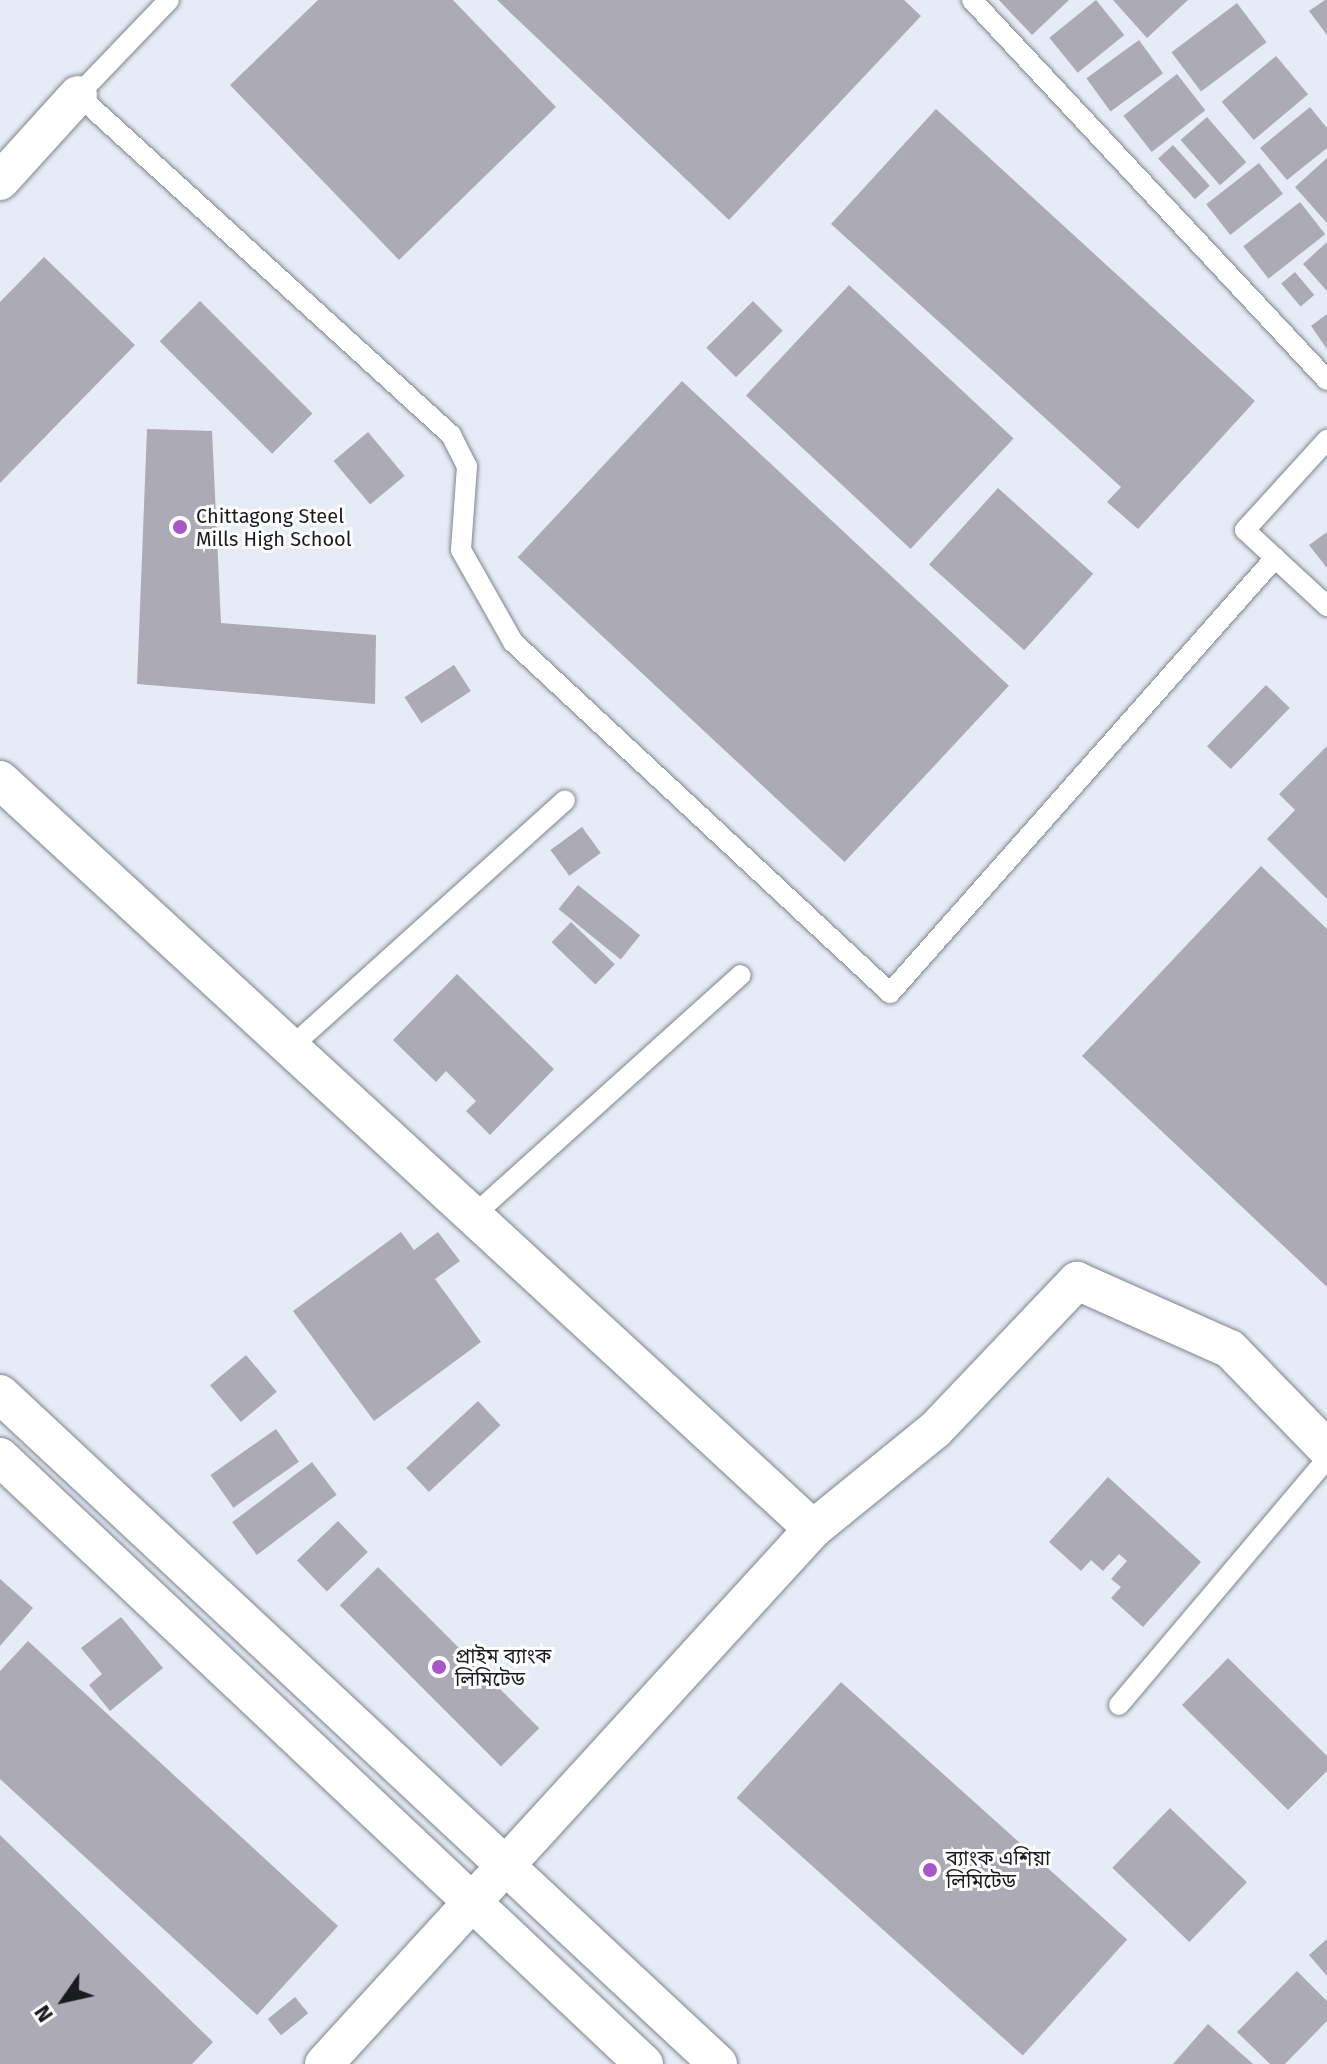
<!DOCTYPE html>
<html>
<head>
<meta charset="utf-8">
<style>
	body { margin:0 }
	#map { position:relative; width:1327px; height:2064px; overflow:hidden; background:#e6ebf6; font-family:"Fira Sans","Noto Sans Bengali",sans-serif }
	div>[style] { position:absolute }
	.building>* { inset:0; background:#acabb5; transform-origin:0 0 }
	.roads { filter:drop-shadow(0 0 2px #80848d) drop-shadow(0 0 2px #80848d) }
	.lane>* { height:20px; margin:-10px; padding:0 10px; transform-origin:10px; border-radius:10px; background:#fff }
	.street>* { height:38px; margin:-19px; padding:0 19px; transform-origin:19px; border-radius:19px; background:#fff }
	.dots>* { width:22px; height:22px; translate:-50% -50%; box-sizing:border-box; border:4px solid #fff; border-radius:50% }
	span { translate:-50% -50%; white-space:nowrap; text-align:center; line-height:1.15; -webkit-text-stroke:6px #fff; paint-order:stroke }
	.poi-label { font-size:20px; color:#191b1e }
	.left { translate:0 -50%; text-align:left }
	.north { position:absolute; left:24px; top:1960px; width:80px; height:80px; -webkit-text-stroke:6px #fff; paint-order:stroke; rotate:236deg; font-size:22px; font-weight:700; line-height:32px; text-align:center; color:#191b1e }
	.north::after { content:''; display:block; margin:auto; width:28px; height:36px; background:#191b1e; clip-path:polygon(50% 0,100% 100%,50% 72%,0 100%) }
</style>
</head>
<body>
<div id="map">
	<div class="building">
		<i style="clip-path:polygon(318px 0,453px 0,556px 107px,399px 260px,230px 85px)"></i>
		<i style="clip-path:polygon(497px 0,904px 0,921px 16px,729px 220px)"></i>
		<i style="clip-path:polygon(999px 0,1069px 0,1032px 35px)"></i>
		<i style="left:1096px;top:0;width:45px;height:60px;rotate:51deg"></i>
		<i style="clip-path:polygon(1113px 0,1188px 0,1147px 38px)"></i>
		<i style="clip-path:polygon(1325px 0,1327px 0,1327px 35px,1309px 11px)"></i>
		<i style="left:1237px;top:3px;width:49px;height:82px;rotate:53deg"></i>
		<i style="left:1139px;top:40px;width:41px;height:65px;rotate:54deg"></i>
		<i style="left:1276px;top:56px;width:50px;height:71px;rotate:50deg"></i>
		<i style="left:1177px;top:74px;width:46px;height:68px;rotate:52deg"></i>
		<i style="clip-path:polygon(1310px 107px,1327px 128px,1327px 148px,1287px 180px,1260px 148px)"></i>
		<i style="clip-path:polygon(936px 109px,1255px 401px,1138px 529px,1107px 502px,1121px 487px,831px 224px)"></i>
		<i style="left:1207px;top:117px;width:60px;height:35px;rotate:49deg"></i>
		<i style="left:1173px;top:145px;width:55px;height:20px;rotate:48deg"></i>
		<i style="clip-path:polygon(1327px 158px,1327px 223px,1295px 187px)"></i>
		<i style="left:1259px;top:163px;width:39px;height:67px;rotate:52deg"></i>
		<i style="left:1300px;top:202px;width:41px;height:72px;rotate:52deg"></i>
		<i style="clip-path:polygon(1327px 242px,1327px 291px,1303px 264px)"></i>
		<i style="clip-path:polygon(44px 257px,135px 345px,0 483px,0 302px)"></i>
		<i style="left:1295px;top:272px;width:30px;height:18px;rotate:50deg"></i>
		<i style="left:849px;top:285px;width:225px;height:151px;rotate:43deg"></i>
		<i style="left:200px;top:301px;width:159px;height:57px;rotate:45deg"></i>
		<i style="left:753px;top:301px;width:42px;height:66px;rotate:45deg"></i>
		<i style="clip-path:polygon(1327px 314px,1327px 349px,1311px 326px)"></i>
		<i style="left:682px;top:381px;width:447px;height:241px;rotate:43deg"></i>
		<i style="clip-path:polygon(147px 429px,212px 431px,221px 623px,376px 635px,375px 704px,137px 684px)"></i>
		<i style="left:368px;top:432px;width:57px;height:45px;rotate:50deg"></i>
		<i style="left:998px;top:488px;width:128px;height:103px;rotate:42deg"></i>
		<i style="clip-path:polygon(1327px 532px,1327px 568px,1309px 545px)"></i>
		<i style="left:454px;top:665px;width:31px;height:59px;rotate:57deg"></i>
		<i style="left:1266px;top:685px;width:33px;height:85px;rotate:44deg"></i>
		<i style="clip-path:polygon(1327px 746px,1327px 899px,1267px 839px,1295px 810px,1279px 794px)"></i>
		<i style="left:582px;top:827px;width:32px;height:39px;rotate:54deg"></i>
		<i style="clip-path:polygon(1261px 866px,1327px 929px,1327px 1287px,1082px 1056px)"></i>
		<i style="left:578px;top:885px;width:80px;height:31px;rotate:39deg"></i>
		<i style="left:571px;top:922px;width:61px;height:28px;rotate:44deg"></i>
		<i style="clip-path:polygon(457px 974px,554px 1069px,490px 1135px,466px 1111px,476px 1101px,446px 1071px,436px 1082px,393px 1040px)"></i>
		<i style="clip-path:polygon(401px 1232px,414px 1250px,438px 1232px,460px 1261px,435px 1279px,481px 1342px,374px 1421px,293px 1311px)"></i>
		<i style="left:246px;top:1355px;width:48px;height:47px;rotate:50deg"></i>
		<i style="left:478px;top:1401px;width:33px;height:98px;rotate:47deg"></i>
		<i style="left:276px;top:1429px;width:40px;height:80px;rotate:55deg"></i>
		<i style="left:312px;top:1462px;width:41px;height:100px;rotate:53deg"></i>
		<i style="clip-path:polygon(1108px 1477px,1201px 1562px,1143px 1627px,1111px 1598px,1121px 1587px,1111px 1579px,1127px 1561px,1119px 1554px,1103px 1571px,1091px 1560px,1081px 1571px,1049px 1542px)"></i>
		<i style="left:338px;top:1521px;width:43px;height:57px;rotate:46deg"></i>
		<i style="left:378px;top:1567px;width:228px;height:54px;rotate:45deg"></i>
		<i style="clip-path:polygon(0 1579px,33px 1608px,0 1646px)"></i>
		<i style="clip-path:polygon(121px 1617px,163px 1668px,110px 1711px,89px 1685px,102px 1674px,81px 1648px)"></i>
		<i style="clip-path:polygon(28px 1641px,338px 1926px,257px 2015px,0 1779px,0 1671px)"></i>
		<i style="clip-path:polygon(1228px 1658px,1327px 1756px,1327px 1771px,1288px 1810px,1182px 1705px)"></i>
		<i style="left:841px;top:1682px;width:385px;height:156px;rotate:42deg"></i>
		<i style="left:1170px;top:1808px;width:107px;height:83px;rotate:44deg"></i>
		<i style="clip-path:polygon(0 1835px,213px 2042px,192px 2064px,0 2064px)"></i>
		<i style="clip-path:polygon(1327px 1939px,1327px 1976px,1309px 1955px)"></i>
		<i style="clip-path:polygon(1297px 1971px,1327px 2001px,1327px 2021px,1285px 2064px,1270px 2064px,1237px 2032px)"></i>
		<i style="left:295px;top:1997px;width:21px;height:35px;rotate:51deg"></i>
		<i style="clip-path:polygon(1208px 2024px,1253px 2064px,1173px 2064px)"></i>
	</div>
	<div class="roads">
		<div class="lane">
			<i style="left:169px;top:0;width:132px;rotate:133.8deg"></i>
			<i style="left:78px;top:95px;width:505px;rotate:42.35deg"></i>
			<i style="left:451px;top:435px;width:35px;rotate:63deg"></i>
			<i style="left:467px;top:466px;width:84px;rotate:94.1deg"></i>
			<i style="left:461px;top:550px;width:106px;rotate:60.5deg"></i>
			<i style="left:513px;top:642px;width:515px;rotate:42.95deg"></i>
			<i style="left:890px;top:993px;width:581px;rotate:-48.49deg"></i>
			<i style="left:1275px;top:558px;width:71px;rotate:42.7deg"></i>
			<i style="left:972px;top:0;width:520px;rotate:46.95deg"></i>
			<i style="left:1275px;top:558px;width:41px;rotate:-137deg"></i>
			<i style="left:1245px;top:530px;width:122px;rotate:-47.7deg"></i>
			<i style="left:290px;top:1048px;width:370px;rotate:-42deg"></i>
			<i style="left:473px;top:1216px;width:360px;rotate:-42deg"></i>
			<i style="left:1119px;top:1705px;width:322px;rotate:-49.8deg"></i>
		</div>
		<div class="street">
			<i style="left:0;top:181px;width:116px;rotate:-47.8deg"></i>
			<i style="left:0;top:780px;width:1105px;rotate:42.65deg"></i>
			<i style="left:0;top:1394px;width:982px;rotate:43.02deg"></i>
			<i style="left:0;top:1457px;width:885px;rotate:43.31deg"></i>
			<i style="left:324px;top:2064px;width:725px;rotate:-47.57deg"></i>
			<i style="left:813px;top:1529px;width:157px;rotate:-39.1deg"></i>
			<i style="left:935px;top:1430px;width:206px;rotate:-46.4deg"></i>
			<i style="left:1077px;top:1281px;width:167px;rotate:24deg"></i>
			<i style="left:1230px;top:1349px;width:139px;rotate:45.9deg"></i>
		</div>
	</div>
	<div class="dots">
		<i style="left:180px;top:527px;background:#a956c6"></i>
		<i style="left:439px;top:1667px;background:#a956c6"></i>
		<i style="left:930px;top:1870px;background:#a956c6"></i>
	</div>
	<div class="poi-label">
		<span class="left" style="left:196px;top:528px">Chittagong Steel<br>Mills High School</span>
		<span class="left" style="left:455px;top:1668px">প্রাইম ব্যাংক<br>লিমিটেড</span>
		<span class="left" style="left:946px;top:1870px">ব্যাংক এশিয়া<br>লিমিটেড</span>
	</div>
	<div class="north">N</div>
</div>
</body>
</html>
